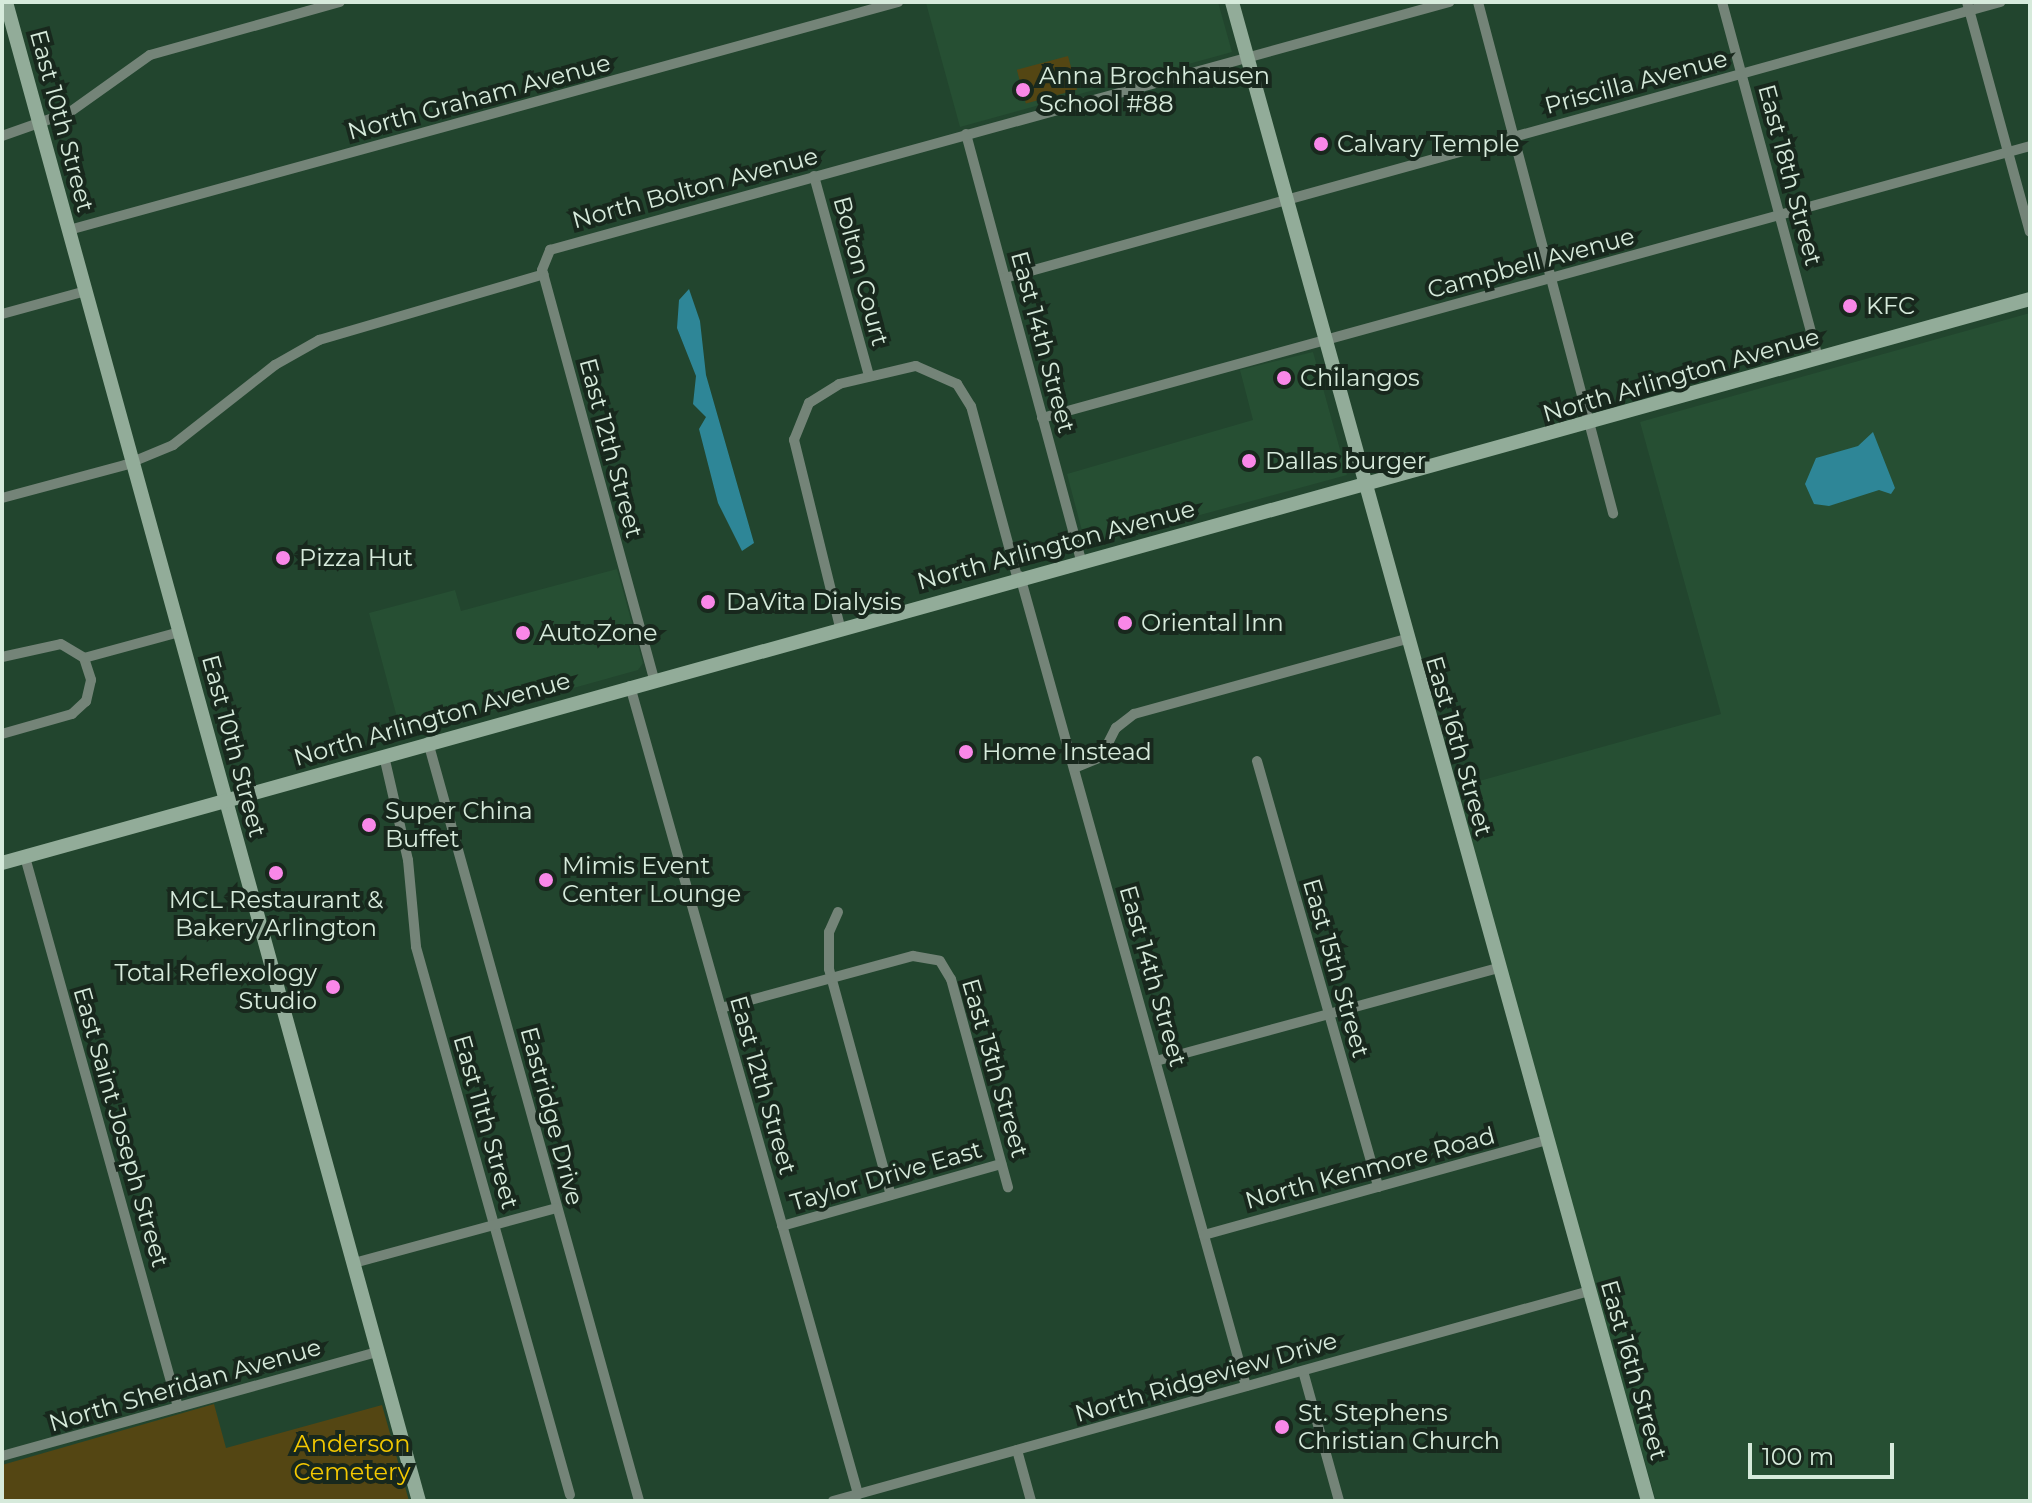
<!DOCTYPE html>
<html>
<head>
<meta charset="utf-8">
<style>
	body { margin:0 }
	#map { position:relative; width:2032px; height:1503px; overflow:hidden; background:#22452e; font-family:Montserrat,sans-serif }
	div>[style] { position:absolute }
	.built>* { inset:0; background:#264f33 }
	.green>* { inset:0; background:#544613; transform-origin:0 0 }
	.water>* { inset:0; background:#2e8697 }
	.street>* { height:10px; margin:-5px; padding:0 5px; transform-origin:5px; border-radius:5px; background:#748478 }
	.secondary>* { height:14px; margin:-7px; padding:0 7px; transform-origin:7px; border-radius:7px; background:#92ac99 }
	.dots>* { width:22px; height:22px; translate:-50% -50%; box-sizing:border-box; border:4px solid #18281d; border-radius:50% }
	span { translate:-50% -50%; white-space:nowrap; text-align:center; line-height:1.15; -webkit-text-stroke:8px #18281d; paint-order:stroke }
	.poi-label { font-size:24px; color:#d6eadb }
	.left { translate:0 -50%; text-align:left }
	.right { translate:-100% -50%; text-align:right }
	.street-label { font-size:24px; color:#d6eadb }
	.park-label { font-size:24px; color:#f3c801 }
	.frame { position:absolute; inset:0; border:4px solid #d6eadb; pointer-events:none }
	.scale { position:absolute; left:1748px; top:1443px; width:146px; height:36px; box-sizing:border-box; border:4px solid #d6eadb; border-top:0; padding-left:10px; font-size:24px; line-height:28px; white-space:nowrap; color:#d6eadb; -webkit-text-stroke:6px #18281d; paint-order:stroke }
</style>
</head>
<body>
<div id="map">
	<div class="built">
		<i style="clip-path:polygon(1218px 2px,1232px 52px,960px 127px,926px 3px)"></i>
		<i style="clip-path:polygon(2030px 313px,2030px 1501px,1656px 1501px,1454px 788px,1721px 714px,1640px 422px)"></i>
		<i style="clip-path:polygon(1313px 352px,1347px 475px,1086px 546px,1067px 474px,1253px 420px,1240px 370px)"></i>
		<i style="clip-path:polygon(617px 569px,643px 663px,638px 670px,402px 736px,369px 613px,455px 590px,461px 611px)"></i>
	</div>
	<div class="green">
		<i style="left:1068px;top:56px;width:35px;height:53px;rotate:75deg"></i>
		<i style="clip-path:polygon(214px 1404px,226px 1448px,382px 1405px,409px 1501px,2px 1501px,2px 1465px)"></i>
	</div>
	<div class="water">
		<i style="clip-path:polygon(689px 289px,700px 321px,706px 375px,754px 543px,742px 551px,718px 503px,699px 429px,706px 417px,693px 404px,696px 376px,677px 328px,679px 300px)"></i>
		<i style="clip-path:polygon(1873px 432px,1895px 488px,1891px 494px,1879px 490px,1829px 506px,1814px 504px,1805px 484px,1816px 458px,1858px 446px)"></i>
	</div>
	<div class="street">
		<i style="left:1478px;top:2px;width:529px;rotate:75.2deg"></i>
		<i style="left:1722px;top:2px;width:369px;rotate:74.9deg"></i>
		<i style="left:1967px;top:2px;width:238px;rotate:74.7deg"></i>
		<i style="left:966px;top:134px;width:441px;rotate:74.9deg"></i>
		<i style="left:2px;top:136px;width:72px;rotate:-19.4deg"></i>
		<i style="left:70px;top:112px;width:98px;rotate:-35.5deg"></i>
		<i style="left:150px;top:55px;width:197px;rotate:-15.6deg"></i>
		<i style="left:814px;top:176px;width:207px;rotate:74.6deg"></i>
		<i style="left:69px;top:230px;width:860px;rotate:-15.38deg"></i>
		<i style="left:1005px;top:278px;width:1033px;rotate:-15.5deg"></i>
		<i style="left:2px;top:314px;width:87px;rotate:-15.3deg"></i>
		<i style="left:1042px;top:418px;width:1025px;rotate:-15.39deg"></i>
		<i style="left:2px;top:498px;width:127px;rotate:-15deg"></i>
		<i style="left:125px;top:465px;width:52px;rotate:-22.6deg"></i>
		<i style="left:173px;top:445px;width:130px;rotate:-38.1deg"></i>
		<i style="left:275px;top:365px;width:51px;rotate:-29.6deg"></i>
		<i style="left:319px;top:340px;width:234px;rotate:-16.3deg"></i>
		<i style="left:1020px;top:576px;width:841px;rotate:74.41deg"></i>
		<i style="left:840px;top:627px;width:193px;rotate:-103.8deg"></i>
		<i style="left:794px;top:440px;width:40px;rotate:-68deg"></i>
		<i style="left:809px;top:403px;width:36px;rotate:-32deg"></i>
		<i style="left:839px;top:384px;width:79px;rotate:-13.2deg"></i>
		<i style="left:916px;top:366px;width:45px;rotate:23.7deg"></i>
		<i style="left:957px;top:384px;width:26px;rotate:58deg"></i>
		<i style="left:971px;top:406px;width:177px;rotate:74.9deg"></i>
		<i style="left:2px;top:657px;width:60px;rotate:-12.4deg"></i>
		<i style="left:61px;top:644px;width:27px;rotate:31deg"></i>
		<i style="left:84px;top:658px;width:23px;rotate:72deg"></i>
		<i style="left:91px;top:680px;width:22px;rotate:103deg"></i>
		<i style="left:86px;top:701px;width:19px;rotate:137deg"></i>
		<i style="left:72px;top:714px;width:73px;rotate:164.1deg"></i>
		<i style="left:84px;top:658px;width:99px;rotate:-15.2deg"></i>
		<i style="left:654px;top:679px;width:424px;rotate:-105.3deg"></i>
		<i style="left:542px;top:270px;width:22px;rotate:-68deg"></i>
		<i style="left:550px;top:250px;width:933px;rotate:-15.42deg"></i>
		<i style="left:630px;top:686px;width:840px;rotate:74.24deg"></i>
		<i style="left:428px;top:742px;width:788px;rotate:74.46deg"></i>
		<i style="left:384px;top:756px;width:107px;rotate:77deg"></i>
		<i style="left:408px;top:860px;width:87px;rotate:84.7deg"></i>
		<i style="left:416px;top:947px;width:569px;rotate:74.3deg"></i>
		<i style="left:1257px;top:761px;width:443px;rotate:74.1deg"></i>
		<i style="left:1074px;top:768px;width:29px;rotate:-22deg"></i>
		<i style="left:1101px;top:757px;width:33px;rotate:-63deg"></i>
		<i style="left:1116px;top:728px;width:23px;rotate:-38deg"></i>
		<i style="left:1134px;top:714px;width:283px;rotate:-15.4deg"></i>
		<i style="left:25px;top:857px;width:571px;rotate:74.45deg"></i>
		<i style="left:838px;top:912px;width:22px;rotate:114deg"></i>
		<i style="left:829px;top:932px;width:37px;rotate:90deg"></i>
		<i style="left:829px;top:969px;width:234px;rotate:74.7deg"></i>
		<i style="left:721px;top:1008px;width:199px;rotate:-15.2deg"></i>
		<i style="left:913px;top:956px;width:27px;rotate:10deg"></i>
		<i style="left:940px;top:961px;width:21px;rotate:59deg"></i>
		<i style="left:951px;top:979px;width:216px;rotate:74.7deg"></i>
		<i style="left:1156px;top:1061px;width:355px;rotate:-15.2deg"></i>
		<i style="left:782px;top:1226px;width:228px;rotate:-15.8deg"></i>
		<i style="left:1204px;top:1235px;width:355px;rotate:-15.5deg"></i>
		<i style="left:354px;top:1263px;width:209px;rotate:-15.2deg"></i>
		<i style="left:1303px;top:1371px;width:135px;rotate:74.5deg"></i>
		<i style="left:1017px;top:1450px;width:53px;rotate:74.6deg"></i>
		<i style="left:2px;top:1456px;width:390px;rotate:-15.5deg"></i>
		<i style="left:833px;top:1501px;width:785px;rotate:-15.52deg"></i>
	</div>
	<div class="secondary">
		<i style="left:6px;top:2px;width:1555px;rotate:74.6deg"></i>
		<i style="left:1232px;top:2px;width:1556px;rotate:74.49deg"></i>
		<i style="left:2px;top:863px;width:2105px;rotate:-15.54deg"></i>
	</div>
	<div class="dots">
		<i style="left:1023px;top:90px;background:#f987e8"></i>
		<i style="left:1321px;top:144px;background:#f987e8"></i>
		<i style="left:1850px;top:306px;background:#f987e8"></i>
		<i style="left:1284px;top:378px;background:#f987e8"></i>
		<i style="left:1249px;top:461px;background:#f987e8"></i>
		<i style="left:283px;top:558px;background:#f987e8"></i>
		<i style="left:708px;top:602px;background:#f987e8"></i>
		<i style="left:1125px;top:623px;background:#f987e8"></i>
		<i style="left:523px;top:633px;background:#f987e8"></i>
		<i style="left:966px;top:752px;background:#f987e8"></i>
		<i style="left:369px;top:825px;background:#f987e8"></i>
		<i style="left:276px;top:873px;background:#f987e8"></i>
		<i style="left:546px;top:880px;background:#f987e8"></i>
		<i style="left:333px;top:987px;background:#f987e8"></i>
		<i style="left:1282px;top:1427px;background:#f987e8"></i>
	</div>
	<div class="poi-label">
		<span class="left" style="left:1039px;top:90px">Anna Brochhausen<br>School #88</span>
		<span class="left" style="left:1337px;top:144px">Calvary Temple</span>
		<span class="left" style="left:1866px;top:306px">KFC</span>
		<span class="left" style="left:1300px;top:378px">Chilangos</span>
		<span class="left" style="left:1265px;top:461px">Dallas burger</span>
		<span class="left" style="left:299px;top:558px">Pizza Hut</span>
		<span class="left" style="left:726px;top:602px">DaVita Dialysis</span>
		<span class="left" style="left:1141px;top:623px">Oriental Inn</span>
		<span class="left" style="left:539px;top:633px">AutoZone</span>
		<span class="left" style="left:982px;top:752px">Home Instead</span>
		<span class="left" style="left:385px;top:825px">Super China<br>Buffet</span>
		<span class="left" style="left:562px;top:880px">Mimis Event<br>Center Lounge</span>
		<span style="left:276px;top:914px">MCL Restaurant &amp;<br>Bakery Arlington</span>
		<span class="right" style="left:317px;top:987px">Total Reflexology<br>Studio</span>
		<span class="left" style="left:1298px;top:1427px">St. Stephens<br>Christian Church</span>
	</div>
	<div class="street-label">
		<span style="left:1636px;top:82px;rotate:-15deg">Priscilla Avenue</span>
		<span style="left:479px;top:97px;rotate:-15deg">North Graham Avenue</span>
		<span style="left:62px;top:121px;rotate:75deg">East 10th Street</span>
		<span style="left:1790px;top:175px;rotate:75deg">East 18th Street</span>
		<span style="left:695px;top:188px;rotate:-15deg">North Bolton Avenue</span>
		<span style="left:1531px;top:263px;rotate:-15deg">Campbell Avenue</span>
		<span style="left:861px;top:271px;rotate:75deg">Bolton Court</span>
		<span style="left:1043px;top:342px;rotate:75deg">East 14th Street</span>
		<span style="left:1681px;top:375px;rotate:-16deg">North Arlington Avenue</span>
		<span style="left:611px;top:448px;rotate:75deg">East 12th Street</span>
		<span style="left:1056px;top:545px;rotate:-15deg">North Arlington Avenue</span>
		<span style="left:432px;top:719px;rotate:-16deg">North Arlington Avenue</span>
		<span style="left:234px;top:746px;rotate:75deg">East 10th Street</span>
		<span style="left:1459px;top:746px;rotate:74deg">East 16th Street</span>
		<span style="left:1336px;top:968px;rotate:74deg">East 15th Street</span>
		<span style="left:1153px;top:976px;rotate:74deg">East 14th Street</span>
		<span style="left:995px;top:1068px;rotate:74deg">East 13th Street</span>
		<span style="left:763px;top:1085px;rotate:74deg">East 12th Street</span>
		<span style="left:552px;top:1116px;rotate:75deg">Eastridge Drive</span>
		<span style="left:486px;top:1122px;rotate:74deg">East 11th Street</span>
		<span style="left:121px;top:1127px;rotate:74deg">East Saint Joseph Street</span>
		<span style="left:1370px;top:1168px;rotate:-15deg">North Kenmore Road</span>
		<span style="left:886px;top:1176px;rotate:-16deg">Taylor Drive East</span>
		<span style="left:1634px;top:1370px;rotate:74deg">East 16th Street</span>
		<span style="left:1206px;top:1377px;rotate:-16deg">North Ridgeview Drive</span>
		<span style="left:185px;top:1385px;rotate:-16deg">North Sheridan Avenue</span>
	</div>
	<div class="park-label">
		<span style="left:352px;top:1458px">Anderson<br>Cemetery</span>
	</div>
	<div class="frame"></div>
	<div class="scale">100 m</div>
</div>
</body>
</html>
